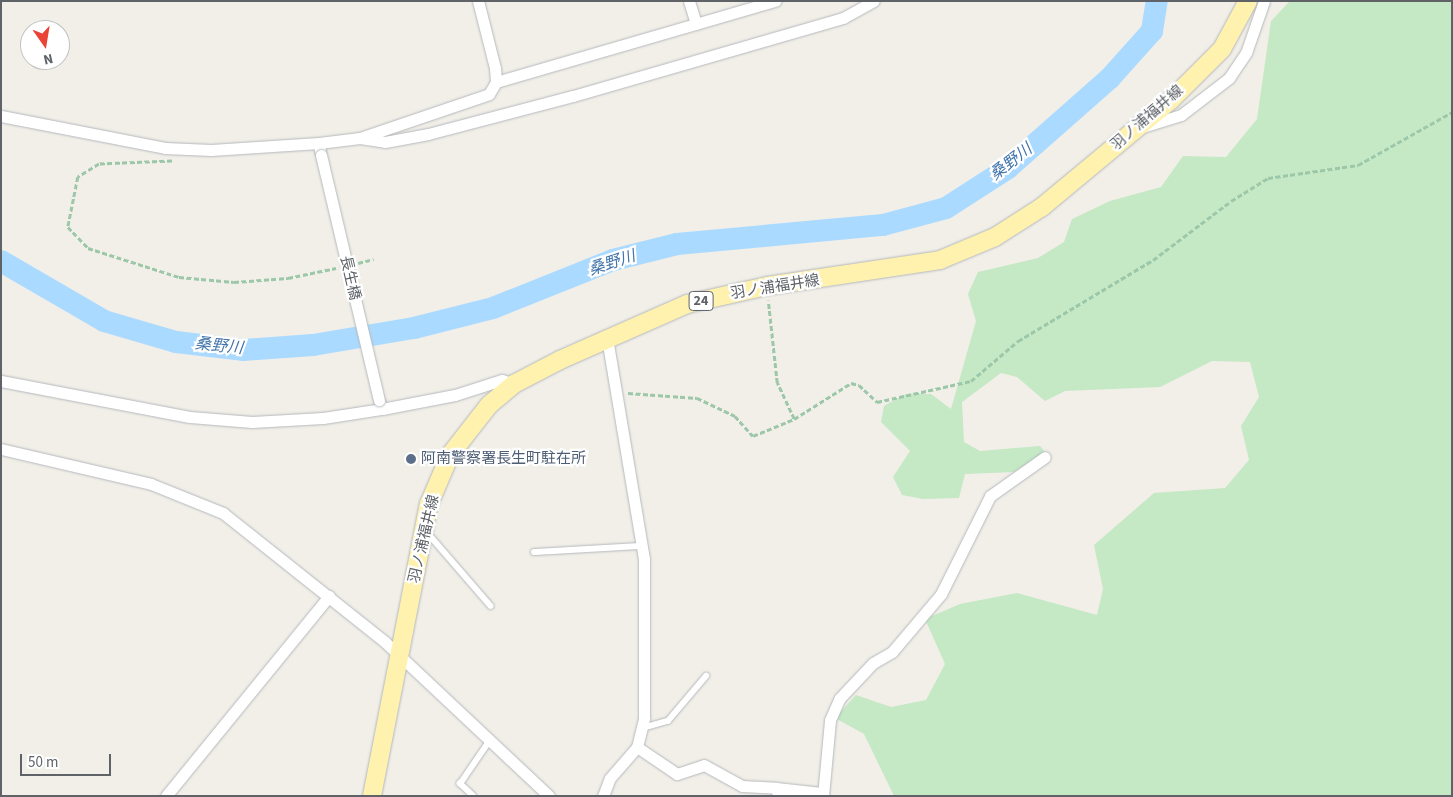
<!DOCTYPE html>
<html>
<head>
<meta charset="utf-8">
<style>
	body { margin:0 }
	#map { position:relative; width:1453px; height:797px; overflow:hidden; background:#f1efe8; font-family:"Source Sans 3","Noto Sans JP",sans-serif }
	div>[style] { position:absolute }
	.green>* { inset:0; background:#c5e8c5 }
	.river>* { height:22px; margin:-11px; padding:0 11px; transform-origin:11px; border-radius:11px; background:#aadaff }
	.path>* { height:2.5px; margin-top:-1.25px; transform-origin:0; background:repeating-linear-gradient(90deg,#9cc7a9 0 5px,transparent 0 7.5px) }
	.roads { filter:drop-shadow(0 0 1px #b5b8bc) drop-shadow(0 0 1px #b5b8bc) }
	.lane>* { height:5.5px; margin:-2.75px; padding:0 2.75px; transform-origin:2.75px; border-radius:2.75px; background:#fff }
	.street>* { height:11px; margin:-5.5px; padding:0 5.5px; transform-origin:5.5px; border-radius:5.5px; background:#fff }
	.primary>* { height:18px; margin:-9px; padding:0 9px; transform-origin:9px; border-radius:9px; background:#fff2af }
	.bridges { filter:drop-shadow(0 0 1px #b5b8bc) drop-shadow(0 0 1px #b5b8bc) }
	.street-bridge>* { height:11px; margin:-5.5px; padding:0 5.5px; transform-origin:5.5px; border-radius:5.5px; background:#fff }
	.dots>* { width:14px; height:14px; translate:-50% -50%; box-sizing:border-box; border:2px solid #fff; border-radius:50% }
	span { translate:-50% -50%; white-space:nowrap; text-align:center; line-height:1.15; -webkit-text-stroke:4.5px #fff; paint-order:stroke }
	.shield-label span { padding:1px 4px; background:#fff; border:1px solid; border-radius:4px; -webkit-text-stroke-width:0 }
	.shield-label { font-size:14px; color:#5f6368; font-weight:700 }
	.street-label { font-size:15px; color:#5f6368 }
	.service-label { font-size:15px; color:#4e5e75 }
	.left { translate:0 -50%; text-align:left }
	.water-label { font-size:16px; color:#4174aa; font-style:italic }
	.frame { position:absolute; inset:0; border:2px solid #5f6368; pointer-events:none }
	.north { position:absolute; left:20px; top:20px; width:50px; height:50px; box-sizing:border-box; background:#fff; border:1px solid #bfc1c3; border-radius:50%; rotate:167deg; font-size:14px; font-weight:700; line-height:20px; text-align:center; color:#5f6368 }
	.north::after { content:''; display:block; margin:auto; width:18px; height:22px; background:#ea4335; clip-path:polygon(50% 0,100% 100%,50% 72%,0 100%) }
	.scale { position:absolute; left:20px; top:754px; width:91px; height:22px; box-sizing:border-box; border:2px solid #5f6368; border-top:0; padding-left:6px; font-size:15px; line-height:18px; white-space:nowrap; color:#5f6368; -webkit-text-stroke:4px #fff; paint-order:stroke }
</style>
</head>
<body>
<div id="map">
	<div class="green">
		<i style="clip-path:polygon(1290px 1px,1452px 1px,1452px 796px,894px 796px,864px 734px,835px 718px,856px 695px,891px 707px,926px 700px,945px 664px,925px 619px,960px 604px,1017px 593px,1097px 615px,1103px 589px,1094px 545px,1154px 493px,1225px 488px,1249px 460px,1241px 426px,1259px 397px,1250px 362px,1212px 361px,1160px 387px,1065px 391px,1045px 401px,1017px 377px,1001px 373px,962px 402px,964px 442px,980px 451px,1040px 446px,1045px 452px,1014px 472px,965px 474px,959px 498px,923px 499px,902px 495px,893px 477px,910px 451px,881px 422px,884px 406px,906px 394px,931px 394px,951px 409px,976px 321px,968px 294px,978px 272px,1038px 258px,1064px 242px,1072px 219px,1110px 201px,1161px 187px,1183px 156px,1226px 157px,1257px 119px,1271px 21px)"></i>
	</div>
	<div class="river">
		<i style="left:1px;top:261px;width:119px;rotate:30.2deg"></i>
		<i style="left:104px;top:321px;width:75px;rotate:16.3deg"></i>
		<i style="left:176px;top:342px;width:67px;rotate:6.8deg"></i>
		<i style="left:243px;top:350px;width:70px;rotate:-4.1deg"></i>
		<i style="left:313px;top:345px;width:102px;rotate:-9.6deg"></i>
		<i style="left:414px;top:328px;width:81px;rotate:-14.2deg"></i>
		<i style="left:493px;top:308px;width:129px;rotate:-21.8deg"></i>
		<i style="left:613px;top:260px;width:66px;rotate:-14deg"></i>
		<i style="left:677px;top:244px;width:207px;rotate:-5.3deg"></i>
		<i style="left:883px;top:225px;width:65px;rotate:-15.1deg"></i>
		<i style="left:946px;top:208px;width:74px;rotate:-32.8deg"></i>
		<i style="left:1008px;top:168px;width:136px;rotate:-41.4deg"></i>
		<i style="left:1110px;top:78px;width:63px;rotate:-48.2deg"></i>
		<i style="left:1152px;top:31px;width:30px;rotate:-81deg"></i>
	</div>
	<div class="path">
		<i style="left:172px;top:161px;width:73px;rotate:177.6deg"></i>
		<i style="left:99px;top:164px;width:25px;rotate:148deg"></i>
		<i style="left:78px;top:177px;width:51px;rotate:101.3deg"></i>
		<i style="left:68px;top:227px;width:29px;rotate:46deg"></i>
		<i style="left:88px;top:248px;width:96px;rotate:17.7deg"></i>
		<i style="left:179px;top:277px;width:55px;rotate:5.2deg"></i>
		<i style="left:234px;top:282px;width:54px;rotate:-4.2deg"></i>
		<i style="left:288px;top:278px;width:49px;rotate:-11.8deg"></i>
		<i style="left:358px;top:263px;width:16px;rotate:-14deg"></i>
		<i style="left:628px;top:393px;width:69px;rotate:4.1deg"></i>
		<i style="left:697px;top:398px;width:42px;rotate:25.3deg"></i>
		<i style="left:735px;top:416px;width:27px;rotate:48deg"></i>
		<i style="left:753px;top:436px;width:44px;rotate:-22.5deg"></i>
		<i style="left:794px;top:419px;width:40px;rotate:-115deg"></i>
		<i style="left:777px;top:383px;width:83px;rotate:-96.2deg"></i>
		<i style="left:794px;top:419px;width:67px;rotate:-32.3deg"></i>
		<i style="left:851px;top:383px;width:8px;rotate:14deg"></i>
		<i style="left:859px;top:385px;width:25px;rotate:43deg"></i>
		<i style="left:877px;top:402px;width:96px;rotate:-12.6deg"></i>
		<i style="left:971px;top:381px;width:62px;rotate:-40.4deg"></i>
		<i style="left:1018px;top:341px;width:157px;rotate:-31deg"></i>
		<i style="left:1153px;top:260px;width:98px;rotate:-37.1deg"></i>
		<i style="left:1231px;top:201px;width:44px;rotate:-31.9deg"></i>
		<i style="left:1268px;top:178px;width:91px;rotate:-8.2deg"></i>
		<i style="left:1358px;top:165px;width:108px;rotate:-29.4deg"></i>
	</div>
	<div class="roads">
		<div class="lane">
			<i style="left:426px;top:531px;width:99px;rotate:49.1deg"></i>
			<i style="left:534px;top:552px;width:107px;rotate:-3.2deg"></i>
			<i style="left:643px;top:728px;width:26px;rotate:-16deg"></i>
			<i style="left:668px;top:721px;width:59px;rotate:-49.8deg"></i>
			<i style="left:473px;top:796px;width:18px;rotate:-137deg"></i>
			<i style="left:460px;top:784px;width:53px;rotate:-55.7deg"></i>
		</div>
		<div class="street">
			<i style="left:689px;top:1px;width:24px;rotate:73deg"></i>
			<i style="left:496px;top:82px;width:291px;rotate:-16.2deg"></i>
			<i style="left:1px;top:116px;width:167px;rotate:11deg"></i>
			<i style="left:165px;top:148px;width:46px;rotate:2.5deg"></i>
			<i style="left:211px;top:150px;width:108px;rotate:-3.7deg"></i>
			<i style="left:1139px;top:128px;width:44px;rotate:-17.2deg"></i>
			<i style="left:1181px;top:115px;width:61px;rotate:-37.6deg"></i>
			<i style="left:1229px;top:78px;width:30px;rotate:-56deg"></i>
			<i style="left:1246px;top:53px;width:55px;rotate:-70.9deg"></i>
			<i style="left:360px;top:138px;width:25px;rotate:9deg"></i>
			<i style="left:385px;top:142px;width:44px;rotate:-10.5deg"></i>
			<i style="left:428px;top:134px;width:150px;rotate:-14.7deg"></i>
			<i style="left:573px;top:96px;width:281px;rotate:-16.1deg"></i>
			<i style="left:843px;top:18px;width:35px;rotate:-29deg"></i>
			<i style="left:320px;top:151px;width:8px;rotate:-97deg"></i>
			<i style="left:319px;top:143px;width:41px;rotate:-7deg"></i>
			<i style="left:360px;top:138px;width:136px;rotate:-18.8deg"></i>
			<i style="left:489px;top:94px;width:14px;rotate:-60deg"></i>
			<i style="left:496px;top:82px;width:14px;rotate:-94deg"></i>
			<i style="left:495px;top:68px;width:69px;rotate:-104.2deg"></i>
			<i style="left:1px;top:381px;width:192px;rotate:10.8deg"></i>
			<i style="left:190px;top:417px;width:62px;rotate:4.6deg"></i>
			<i style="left:252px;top:422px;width:71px;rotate:-3.2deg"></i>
			<i style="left:323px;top:418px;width:60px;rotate:-8.7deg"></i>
			<i style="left:380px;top:403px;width:6px;rotate:72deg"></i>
			<i style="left:382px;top:409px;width:74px;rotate:-10.9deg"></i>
			<i style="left:455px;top:395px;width:49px;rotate:-17.7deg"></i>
			<i style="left:502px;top:380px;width:13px;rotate:18deg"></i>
			<i style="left:1px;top:449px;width:154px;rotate:13.1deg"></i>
			<i style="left:151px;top:484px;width:78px;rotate:21.9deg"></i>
			<i style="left:223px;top:513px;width:207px;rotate:38.5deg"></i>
			<i style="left:385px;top:642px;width:225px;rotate:43.2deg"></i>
			<i style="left:637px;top:747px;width:48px;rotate:34deg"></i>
			<i style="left:677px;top:774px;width:28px;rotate:-18deg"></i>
			<i style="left:704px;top:765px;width:43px;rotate:28.9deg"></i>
			<i style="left:742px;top:786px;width:34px;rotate:3deg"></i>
			<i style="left:778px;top:795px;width:7px;rotate:-106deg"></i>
			<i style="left:776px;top:788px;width:46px;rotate:6.2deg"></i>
			<i style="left:166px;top:796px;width:258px;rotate:-50.8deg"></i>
			<i style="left:603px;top:796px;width:19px;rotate:-69deg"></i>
			<i style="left:610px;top:778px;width:41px;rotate:-48.9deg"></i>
			<i style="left:637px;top:747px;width:30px;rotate:-76deg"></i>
			<i style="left:644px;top:718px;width:159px;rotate:-90deg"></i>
			<i style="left:644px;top:559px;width:224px;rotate:-99.5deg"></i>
			<i style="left:823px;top:796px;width:76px;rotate:-84.7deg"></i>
			<i style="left:830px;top:720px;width:24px;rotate:-66deg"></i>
			<i style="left:840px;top:698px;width:48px;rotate:-46.7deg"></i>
			<i style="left:873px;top:663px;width:22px;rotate:-30deg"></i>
			<i style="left:892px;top:652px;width:76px;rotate:-49.8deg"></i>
			<i style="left:941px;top:594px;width:110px;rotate:-63.4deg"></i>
			<i style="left:990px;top:496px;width:67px;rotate:-35.3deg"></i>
		</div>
		<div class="primary">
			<i style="left:372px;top:796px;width:298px;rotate:-79deg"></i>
			<i style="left:429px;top:504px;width:53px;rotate:-66.8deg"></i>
			<i style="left:450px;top:455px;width:63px;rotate:-52deg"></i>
			<i style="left:489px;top:405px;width:33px;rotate:-40deg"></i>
			<i style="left:514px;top:384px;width:52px;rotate:-27.6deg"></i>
			<i style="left:560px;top:360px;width:139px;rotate:-23.8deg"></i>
			<i style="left:687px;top:304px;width:82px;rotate:-12.7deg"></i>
			<i style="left:767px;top:286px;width:175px;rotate:-8.5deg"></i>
			<i style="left:940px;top:260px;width:60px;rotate:-22.7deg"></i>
			<i style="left:995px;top:237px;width:56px;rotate:-32.6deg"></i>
			<i style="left:1042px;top:207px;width:168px;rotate:-39.7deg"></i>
			<i style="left:1171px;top:100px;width:72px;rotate:-45deg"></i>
			<i style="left:1222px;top:49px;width:55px;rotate:-61.6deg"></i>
		</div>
	</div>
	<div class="bridges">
		<div class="street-bridge">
			<i style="left:321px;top:155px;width:252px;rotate:76.7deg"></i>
		</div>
	</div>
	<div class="dots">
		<i style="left:411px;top:459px;background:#5c6f8a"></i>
	</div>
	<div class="shield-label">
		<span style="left:701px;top:301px">24</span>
	</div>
	<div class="street-label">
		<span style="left:1147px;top:118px;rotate:-41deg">羽ノ浦福井線</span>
		<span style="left:350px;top:278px;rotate:77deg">長生橋</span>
		<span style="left:775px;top:287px;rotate:-9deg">羽ノ浦福井線</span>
		<span style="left:424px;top:539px;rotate:-77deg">羽ノ浦福井線</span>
	</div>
	<div class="service-label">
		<span class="left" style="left:421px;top:459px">阿南警察署長生町駐在所</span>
	</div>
	<div class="water-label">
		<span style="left:1011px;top:162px;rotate:-38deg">桑野川</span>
		<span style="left:612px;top:263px;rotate:-18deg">桑野川</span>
		<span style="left:219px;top:346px;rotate:6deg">桑野川</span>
	</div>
	<div class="frame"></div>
	<div class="north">N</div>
	<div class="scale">50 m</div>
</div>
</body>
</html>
